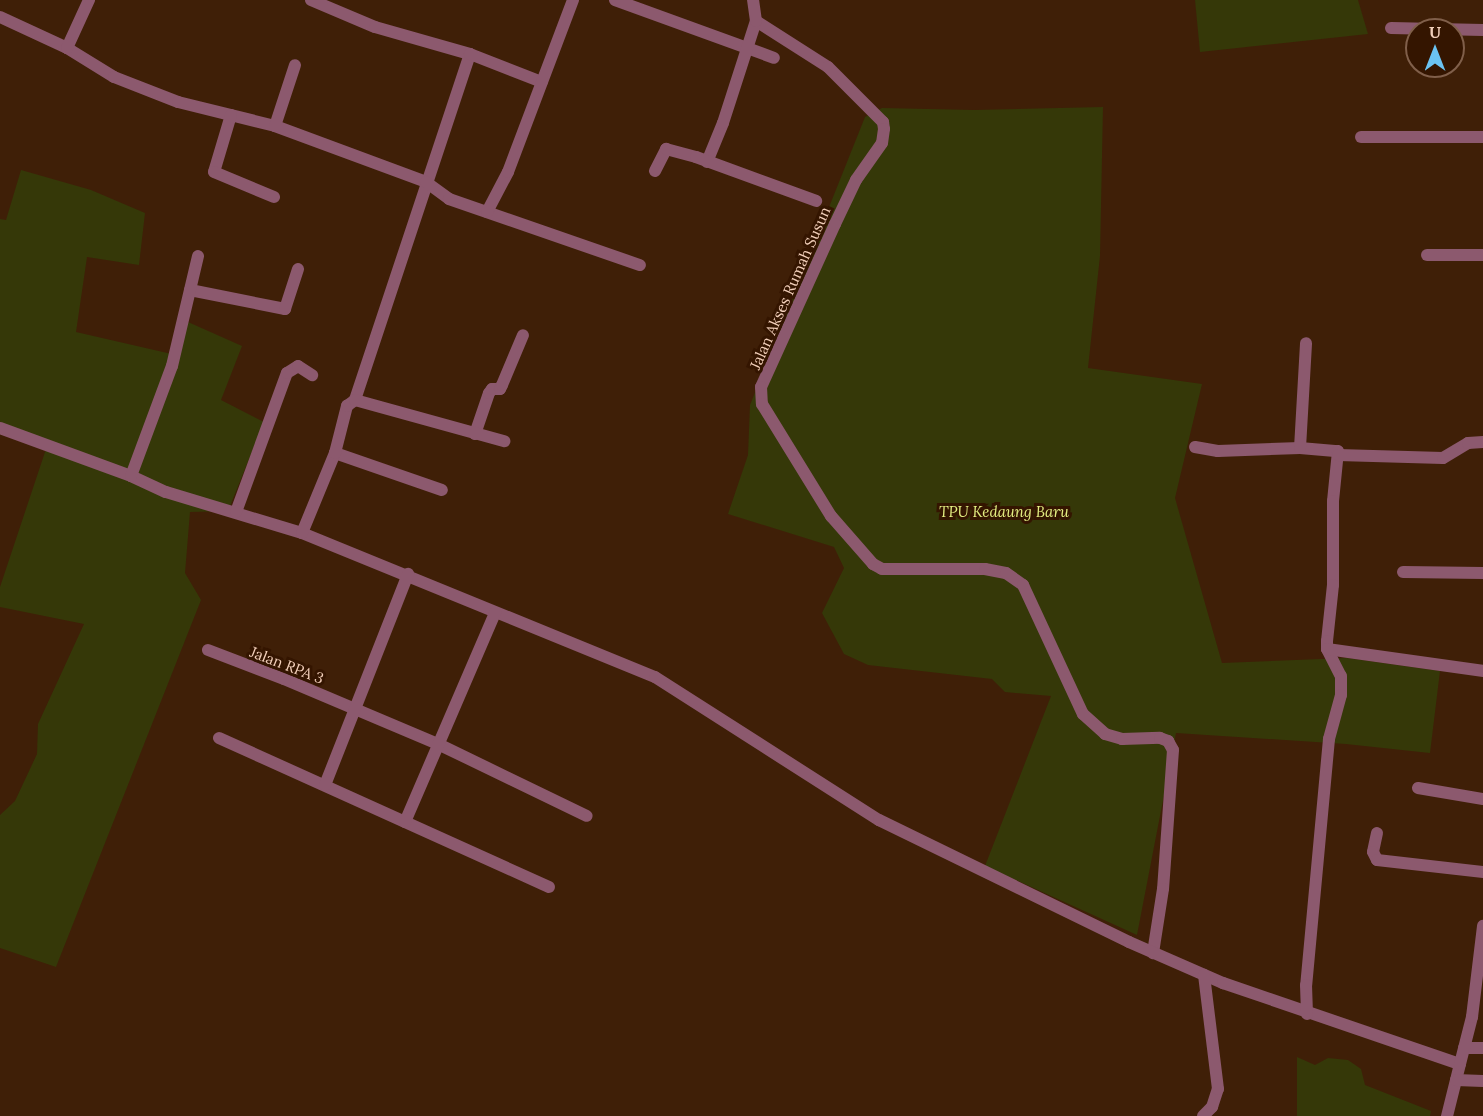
<!DOCTYPE html>
<html>
<head>
<meta charset="utf-8">
<style>
	body { margin:0 }
	#map { position:relative; width:1483px; height:1116px; overflow:hidden; background:#3f1f07; font-family:Lora,serif }
	div>[style] { position:absolute }
	.green>* { inset:0; background:#353808 }
	.street>* { height:12px; margin:-6px; padding:0 6px; transform-origin:6px; border-radius:6px; background:#8c596e }
	span { translate:-50% -50%; white-space:nowrap; text-align:center; line-height:1.15; -webkit-text-stroke:6px #341500; paint-order:stroke }
	.street-label { font-size:15px; color:#f2cfb9 }
	.park-label { font-size:15px; color:#e3ee81; font-style:italic }
	.north { position:absolute; left:1405px; top:18px; width:60px; height:60px; box-sizing:border-box; background:#341500; border:2px solid #805f4a; border-radius:50%; rotate:0deg; font-size:16px; font-weight:700; line-height:24px; text-align:center; color:#f2cfb9 }
	.north::after { content:''; display:block; margin:auto; width:21px; height:27px; background:#6bc3f2; clip-path:polygon(50% 0,100% 100%,50% 72%,0 100%) }
</style>
</head>
<body>
<div id="map">
	<div class="green">
		<i style="clip-path:polygon(1195px 0,1358px 0,1368px 34px,1200px 52px)"></i>
		<i style="clip-path:polygon(1103px 107px,1100px 256px,1088px 368px,1202px 384px,1175px 498px,1222px 663px,1347px 658px,1440px 671px,1430px 753px,1346px 744px,1176px 733px,1137px 935px,985px 866px,1051px 696px,1005px 692px,992px 679px,868px 665px,844px 654px,822px 613px,844px 568px,834px 547px,728px 514px,748px 455px,750px 405px,865px 117px,882px 108px,974px 110px)"></i>
		<i style="clip-path:polygon(21px 170px,91px 190px,145px 213px,139px 265px,87px 257px,76px 332px,176px 355px,188px 322px,242px 346px,221px 400px,264px 422px,228px 511px,190px 512px,185px 573px,201px 600px,56px 967px,0 948px,0 815px,15px 801px,37px 754px,38px 724px,84px 624px,0 607px,0 587px,47px 446px,0 432px,0 219px,6px 220px)"></i>
		<i style="clip-path:polygon(1297px 1057px,1315px 1065px,1328px 1058px,1348px 1060px,1361px 1069px,1365px 1085px,1431px 1111px,1430px 1116px,1297px 1116px)"></i>
	</div>
	<div class="street">
		<i style="left:311px;top:0;width:69px;rotate:22.9deg"></i>
		<i style="left:375px;top:27px;width:99px;rotate:15.9deg"></i>
		<i style="left:470px;top:54px;width:365px;rotate:108.4deg"></i>
		<i style="left:615px;top:0;width:169px;rotate:20deg"></i>
		<i style="left:0;top:17px;width:74px;rotate:24.8deg"></i>
		<i style="left:67px;top:48px;width:55px;rotate:31.7deg"></i>
		<i style="left:114px;top:77px;width:69px;rotate:21.3deg"></i>
		<i style="left:178px;top:102px;width:100px;rotate:13.9deg"></i>
		<i style="left:275px;top:126px;width:161px;rotate:20.3deg"></i>
		<i style="left:426px;top:182px;width:29px;rotate:36deg"></i>
		<i style="left:449px;top:199px;width:202px;rotate:19.1deg"></i>
		<i style="left:756px;top:21px;width:85px;rotate:32.6deg"></i>
		<i style="left:828px;top:67px;width:78px;rotate:45deg"></i>
		<i style="left:883px;top:122px;width:7px;rotate:82deg"></i>
		<i style="left:884px;top:129px;width:14px;rotate:98deg"></i>
		<i style="left:882px;top:143px;width:45px;rotate:125.1deg"></i>
		<i style="left:856px;top:180px;width:49px;rotate:115.5deg"></i>
		<i style="left:835px;top:224px;width:179px;rotate:114.4deg"></i>
		<i style="left:761px;top:387px;width:17px;rotate:87deg"></i>
		<i style="left:762px;top:404px;width:132px;rotate:58.4deg"></i>
		<i style="left:831px;top:516px;width:64px;rotate:48.8deg"></i>
		<i style="left:873px;top:564px;width:10px;rotate:29deg"></i>
		<i style="left:882px;top:569px;width:103px"></i>
		<i style="left:985px;top:569px;width:21px;rotate:11deg"></i>
		<i style="left:1006px;top:573px;width:21px;rotate:35deg"></i>
		<i style="left:1023px;top:585px;width:142px;rotate:65.1deg"></i>
		<i style="left:1083px;top:714px;width:30px;rotate:42deg"></i>
		<i style="left:1105px;top:734px;width:18px;rotate:16deg"></i>
		<i style="left:1122px;top:739px;width:38px;rotate:-2deg"></i>
		<i style="left:1160px;top:738px;width:9px;rotate:21deg"></i>
		<i style="left:1168px;top:741px;width:10px;rotate:61deg"></i>
		<i style="left:1173px;top:750px;width:139px;rotate:94.1deg"></i>
		<i style="left:1163px;top:889px;width:65px;rotate:98.9deg"></i>
		<i style="left:1391px;top:28px;width:92px;rotate:1.2deg"></i>
		<i style="left:67px;top:48px;width:53px;rotate:-65.4deg"></i>
		<i style="left:470px;top:54px;width:77px;rotate:21.3deg"></i>
		<i style="left:231px;top:115px;width:59px;rotate:106.6deg"></i>
		<i style="left:214px;top:172px;width:65px;rotate:22.6deg"></i>
		<i style="left:275px;top:126px;width:64px;rotate:-71.8deg"></i>
		<i style="left:1361px;top:137px;width:122px"></i>
		<i style="left:707px;top:162px;width:42px;rotate:-67.7deg"></i>
		<i style="left:723px;top:123px;width:107px;rotate:-72.1deg"></i>
		<i style="left:756px;top:21px;width:21px;rotate:-98deg"></i>
		<i style="left:655px;top:171px;width:25px;rotate:-63deg"></i>
		<i style="left:666px;top:149px;width:31px;rotate:15deg"></i>
		<i style="left:696px;top:157px;width:128px;rotate:20.1deg"></i>
		<i style="left:487px;top:212px;width:45px;rotate:-62.3deg"></i>
		<i style="left:508px;top:172px;width:184px;rotate:-69.3deg"></i>
		<i style="left:1427px;top:255px;width:56px"></i>
		<i style="left:190px;top:290px;width:97px;rotate:11.3deg"></i>
		<i style="left:285px;top:309px;width:42px;rotate:-72deg"></i>
		<i style="left:0;top:428px;width:140px;rotate:20.1deg"></i>
		<i style="left:131px;top:476px;width:38px;rotate:25deg"></i>
		<i style="left:166px;top:492px;width:142px;rotate:16.8deg"></i>
		<i style="left:302px;top:533px;width:381px;rotate:22.2deg"></i>
		<i style="left:655px;top:677px;width:266px;rotate:32.6deg"></i>
		<i style="left:879px;top:820px;width:278px;rotate:26deg"></i>
		<i style="left:1129px;top:942px;width:103px;rotate:23.6deg"></i>
		<i style="left:1223px;top:983px;width:250px;rotate:18.9deg"></i>
		<i style="left:1460px;top:1064px;width:54px;rotate:104deg"></i>
		<i style="left:475px;top:434px;width:43px;rotate:-71.1deg"></i>
		<i style="left:489px;top:393px;width:5px;rotate:-53deg"></i>
		<i style="left:492px;top:389px;width:8px"></i>
		<i style="left:500px;top:389px;width:4px;rotate:-63deg"></i>
		<i style="left:502px;top:385px;width:54px;rotate:-67.2deg"></i>
		<i style="left:1195px;top:447px;width:23px;rotate:10deg"></i>
		<i style="left:1218px;top:451px;width:82px;rotate:-2.1deg"></i>
		<i style="left:1300px;top:448px;width:38px;rotate:5deg"></i>
		<i style="left:1338px;top:451px;width:50px;rotate:95.7deg"></i>
		<i style="left:1333px;top:501px;width:84px;rotate:90deg"></i>
		<i style="left:1333px;top:585px;width:56px;rotate:96.1deg"></i>
		<i style="left:1327px;top:641px;width:8px;rotate:90deg"></i>
		<i style="left:1327px;top:649px;width:30px;rotate:63deg"></i>
		<i style="left:1341px;top:676px;width:19px;rotate:90deg"></i>
		<i style="left:1341px;top:695px;width:46px;rotate:105.3deg"></i>
		<i style="left:1329px;top:739px;width:247px;rotate:95.3deg"></i>
		<i style="left:1306px;top:985px;width:29px;rotate:88deg"></i>
		<i style="left:1300px;top:448px;width:105px;rotate:-86.7deg"></i>
		<i style="left:335px;top:453px;width:113px;rotate:19.1deg"></i>
		<i style="left:1338px;top:455px;width:105px;rotate:1.6deg"></i>
		<i style="left:1443px;top:458px;width:29px;rotate:-31deg"></i>
		<i style="left:1468px;top:443px;width:15px;rotate:-4deg"></i>
		<i style="left:131px;top:476px;width:117px;rotate:-69.6deg"></i>
		<i style="left:172px;top:366px;width:113px;rotate:-76.7deg"></i>
		<i style="left:236px;top:512px;width:148px;rotate:-69.9deg"></i>
		<i style="left:287px;top:373px;width:13px;rotate:-32deg"></i>
		<i style="left:298px;top:366px;width:17px;rotate:33deg"></i>
		<i style="left:302px;top:533px;width:87px;rotate:-67.6deg"></i>
		<i style="left:335px;top:453px;width:49px;rotate:-75.7deg"></i>
		<i style="left:347px;top:406px;width:10px;rotate:-37deg"></i>
		<i style="left:355px;top:400px;width:155px;rotate:15.4deg"></i>
		<i style="left:1403px;top:572px;width:80px;rotate:0.7deg"></i>
		<i style="left:1327px;top:649px;width:158px;rotate:8deg"></i>
		<i style="left:208px;top:650px;width:81px;rotate:20.9deg"></i>
		<i style="left:284px;top:679px;width:167px;rotate:22.9deg"></i>
		<i style="left:438px;top:744px;width:165px;rotate:25.8deg"></i>
		<i style="left:219px;top:738px;width:362px;rotate:24.3deg"></i>
		<i style="left:325px;top:785px;width:227px;rotate:-68.5deg"></i>
		<i style="left:1418px;top:788px;width:66px;rotate:9.6deg"></i>
		<i style="left:405px;top:822px;width:228px;rotate:-66.7deg"></i>
		<i style="left:1377px;top:833px;width:19px;rotate:102deg"></i>
		<i style="left:1373px;top:852px;width:9px;rotate:63deg"></i>
		<i style="left:1377px;top:860px;width:107px;rotate:6.5deg"></i>
		<i style="left:1464px;top:1048px;width:19px"></i>
		<i style="left:1460px;top:1064px;width:49px;rotate:-75.7deg"></i>
		<i style="left:1472px;top:1017px;width:92px;rotate:-83.1deg"></i>
		<i style="left:1456px;top:1080px;width:27px;rotate:2deg"></i>
		<i style="left:1203px;top:1116px;width:13px;rotate:-45deg"></i>
		<i style="left:1212px;top:1107px;width:19px;rotate:-72deg"></i>
		<i style="left:1218px;top:1089px;width:115px;rotate:-97deg"></i>
	</div>
	<div class="street-label">
		<span style="left:790px;top:288px;rotate:-66deg">Jalan Akses Rumah Susun</span>
		<span style="left:287px;top:665px;rotate:21deg">Jalan RPA 3</span>
	</div>
	<div class="park-label">
		<span style="left:1004px;top:512px">TPU Kedaung Baru</span>
	</div>
	<div class="north">U</div>
</div>
</body>
</html>
